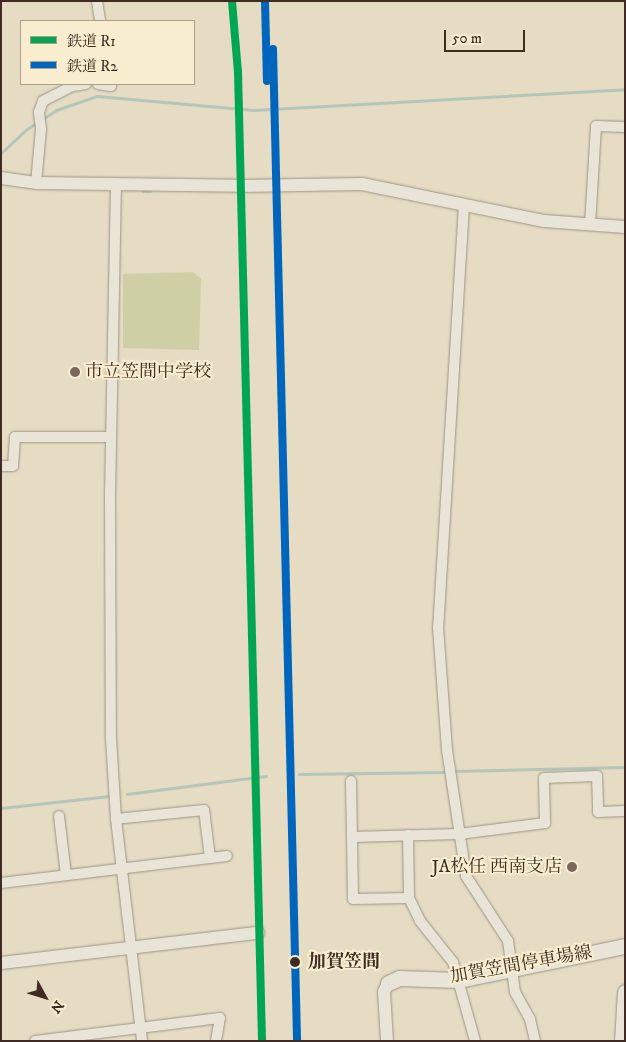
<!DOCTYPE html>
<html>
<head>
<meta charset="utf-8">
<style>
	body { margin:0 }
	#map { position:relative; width:626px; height:1042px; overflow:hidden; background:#e5dcc3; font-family:"IM FELL DW Pica","Noto Serif JP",serif }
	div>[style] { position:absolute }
	.green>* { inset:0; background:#cecfa5 }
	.stream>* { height:3px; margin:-1.5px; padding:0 1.5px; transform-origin:1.5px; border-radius:1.5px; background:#b3c6b9 }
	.roads { filter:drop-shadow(0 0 1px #9c9485) drop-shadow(0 0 1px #9c9485) }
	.minor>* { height:10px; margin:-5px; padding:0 5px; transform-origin:5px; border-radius:5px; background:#e9e4d8 }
	.tertiary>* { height:12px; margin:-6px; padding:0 6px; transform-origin:6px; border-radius:6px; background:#e9e4d8 }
	.secondary>* { height:15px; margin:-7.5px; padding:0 7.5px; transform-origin:7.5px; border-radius:7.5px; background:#e9e4d8 }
	.rail-1>* { height:8px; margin:-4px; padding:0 4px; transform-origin:4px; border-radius:4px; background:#00a651 }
	.rail-2>* { height:8px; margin:-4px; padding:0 4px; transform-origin:4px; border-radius:4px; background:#0065bd }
	.dots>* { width:14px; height:14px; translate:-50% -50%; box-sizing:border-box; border:2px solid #f8edce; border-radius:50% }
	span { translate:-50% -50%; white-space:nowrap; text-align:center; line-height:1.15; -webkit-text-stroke:4px #f8edce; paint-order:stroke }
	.poi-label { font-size:18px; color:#3f2b22 }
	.left { translate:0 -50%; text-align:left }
	.right { translate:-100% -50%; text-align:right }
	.stop-label { font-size:18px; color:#3f2b22; font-weight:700 }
	.street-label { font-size:18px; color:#3f2b22 }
	.frame { position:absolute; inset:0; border:2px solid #3f2b22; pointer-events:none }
	.legend { position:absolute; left:20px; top:20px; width:175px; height:65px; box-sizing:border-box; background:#f8edce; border:1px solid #ae9f89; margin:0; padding:6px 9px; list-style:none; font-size:15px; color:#3f2b22 }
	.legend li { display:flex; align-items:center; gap:10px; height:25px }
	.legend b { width:25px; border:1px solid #ae9f89 }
	.north { position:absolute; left:20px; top:972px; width:50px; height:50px; -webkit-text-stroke:4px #f8edce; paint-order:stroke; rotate:129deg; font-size:14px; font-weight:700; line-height:20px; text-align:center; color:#3f2b22 }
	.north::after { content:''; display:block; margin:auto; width:18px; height:22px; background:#3f2b22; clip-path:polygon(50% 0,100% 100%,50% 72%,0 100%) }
	.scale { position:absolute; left:444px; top:30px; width:81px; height:22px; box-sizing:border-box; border:2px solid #3f2b22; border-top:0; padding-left:6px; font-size:15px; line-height:18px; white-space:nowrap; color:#3f2b22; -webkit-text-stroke:4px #f8edce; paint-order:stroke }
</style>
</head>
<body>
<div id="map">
	<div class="green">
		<i style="clip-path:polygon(193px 272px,201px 279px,199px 350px,123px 348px,123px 274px)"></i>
	</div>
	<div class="stream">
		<i style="left:1px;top:153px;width:35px;rotate:-43deg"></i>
		<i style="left:27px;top:129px;width:35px;rotate:-33deg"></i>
		<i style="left:56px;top:110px;width:43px;rotate:-18.9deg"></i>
		<i style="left:97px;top:96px;width:157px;rotate:5.1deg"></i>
		<i style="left:253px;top:110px;width:373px;rotate:-3.2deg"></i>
		<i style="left:143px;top:191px;width:7px"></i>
		<i style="left:453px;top:771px;width:172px;rotate:-1.3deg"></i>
		<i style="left:299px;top:774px;width:146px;rotate:-0.8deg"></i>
		<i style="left:127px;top:794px;width:140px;rotate:-7.4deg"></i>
		<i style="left:1px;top:808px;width:109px;rotate:-6.3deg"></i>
	</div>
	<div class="roads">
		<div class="minor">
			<i style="left:97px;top:1px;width:20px;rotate:81deg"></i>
			<i style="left:98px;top:84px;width:13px;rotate:9deg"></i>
			<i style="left:111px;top:86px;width:2px;rotate:-90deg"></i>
			<i style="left:36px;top:183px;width:54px;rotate:-84.7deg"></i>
			<i style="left:41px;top:129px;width:17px;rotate:-97deg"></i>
			<i style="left:39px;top:112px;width:12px;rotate:-70deg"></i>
			<i style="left:43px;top:101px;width:34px;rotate:-27deg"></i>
			<i style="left:73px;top:86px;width:13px;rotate:-9deg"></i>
			<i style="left:116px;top:184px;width:307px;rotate:91.1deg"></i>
			<i style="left:110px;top:491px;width:248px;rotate:89.8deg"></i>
			<i style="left:111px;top:739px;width:80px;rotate:86.4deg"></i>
			<i style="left:116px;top:819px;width:224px;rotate:83.3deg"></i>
			<i style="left:464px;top:205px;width:423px;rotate:93.5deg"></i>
			<i style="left:438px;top:627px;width:123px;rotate:85.8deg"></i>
			<i style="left:447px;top:750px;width:127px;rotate:81.4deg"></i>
			<i style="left:466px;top:876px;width:77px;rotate:57.1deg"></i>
			<i style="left:508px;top:941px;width:51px;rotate:82.2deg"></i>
			<i style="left:515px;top:992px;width:31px;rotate:61deg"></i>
			<i style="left:530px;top:1019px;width:23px;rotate:77deg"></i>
			<i style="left:590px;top:225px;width:99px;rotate:-86.5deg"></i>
			<i style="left:596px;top:126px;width:29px;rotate:2deg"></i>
			<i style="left:1px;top:466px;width:12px"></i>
			<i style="left:13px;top:466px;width:29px;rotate:-86deg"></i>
			<i style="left:15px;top:437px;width:96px"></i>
			<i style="left:351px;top:781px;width:56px;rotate:89deg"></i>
			<i style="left:352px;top:837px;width:107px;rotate:-1.6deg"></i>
			<i style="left:459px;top:834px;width:87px;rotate:-7.3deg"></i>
			<i style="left:545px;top:823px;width:45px;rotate:-91.3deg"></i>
			<i style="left:544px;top:778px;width:53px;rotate:-2.2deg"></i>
			<i style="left:597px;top:776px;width:36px;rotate:88deg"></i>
			<i style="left:598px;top:812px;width:27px;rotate:-2deg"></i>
			<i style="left:59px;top:816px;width:59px;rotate:83.2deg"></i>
			<i style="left:352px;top:837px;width:62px;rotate:89.1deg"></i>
			<i style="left:353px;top:899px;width:56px;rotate:-1deg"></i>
			<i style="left:409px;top:898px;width:63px;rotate:-90.9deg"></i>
			<i style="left:210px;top:858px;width:17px;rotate:-7deg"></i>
			<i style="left:1px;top:883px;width:210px;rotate:-6.8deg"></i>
			<i style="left:210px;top:858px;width:48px;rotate:-97.1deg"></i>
			<i style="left:204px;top:810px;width:88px;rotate:174.2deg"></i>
			<i style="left:409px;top:898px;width:25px;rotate:64deg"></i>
			<i style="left:420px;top:921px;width:53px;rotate:51.2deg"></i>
			<i style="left:453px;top:962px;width:82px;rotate:74.4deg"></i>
			<i style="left:35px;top:1041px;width:186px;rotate:-7.1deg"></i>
			<i style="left:220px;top:1018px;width:23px;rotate:100deg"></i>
		</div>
		<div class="tertiary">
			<i style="left:1px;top:178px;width:35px;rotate:8deg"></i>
			<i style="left:36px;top:183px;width:203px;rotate:0.8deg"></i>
			<i style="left:239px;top:186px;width:123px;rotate:-0.9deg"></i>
			<i style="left:362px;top:184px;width:186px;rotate:11.5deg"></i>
			<i style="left:544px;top:221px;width:81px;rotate:4.2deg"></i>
			<i style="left:1px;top:963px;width:259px;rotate:-6.7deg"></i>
			<i style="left:387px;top:1041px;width:49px;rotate:-93.5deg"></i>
			<i style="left:384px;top:992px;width:10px;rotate:-66deg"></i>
		</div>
		<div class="secondary">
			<i style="left:388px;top:983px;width:12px;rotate:-24deg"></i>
			<i style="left:399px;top:978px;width:60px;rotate:1.9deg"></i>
			<i style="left:459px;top:980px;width:169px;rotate:-11.6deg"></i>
			<i style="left:622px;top:1041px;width:49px;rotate:-86.5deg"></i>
		</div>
	</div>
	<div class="rail-1">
		<i style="left:232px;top:1px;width:71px;rotate:85.2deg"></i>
		<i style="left:238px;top:72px;width:969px;rotate:88.58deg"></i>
	</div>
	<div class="rail-2">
		<i style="left:265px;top:1px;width:80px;rotate:88.6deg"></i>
		<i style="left:273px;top:49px;width:992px;rotate:88.61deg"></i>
	</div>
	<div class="dots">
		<i style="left:75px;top:372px;background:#79695a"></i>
		<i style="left:572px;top:867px;background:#79695a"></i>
		<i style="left:295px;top:962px;background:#3f2b22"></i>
	</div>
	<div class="poi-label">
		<span class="left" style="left:85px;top:372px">市立笠間中学校</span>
		<span class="right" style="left:562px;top:867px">JA松任 西南支店</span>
	</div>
	<div class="stop-label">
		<span class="left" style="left:308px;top:962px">加賀笠間</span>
	</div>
	<div class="street-label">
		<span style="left:521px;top:965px;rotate:-10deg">加賀笠間停車場線</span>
	</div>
	<div class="frame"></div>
	<ul class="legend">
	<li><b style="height:6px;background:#00a651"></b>鉄道 R1</li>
	<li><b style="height:6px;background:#0065bd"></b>鉄道 R2</li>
	</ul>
	<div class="north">N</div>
	<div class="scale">50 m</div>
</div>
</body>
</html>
